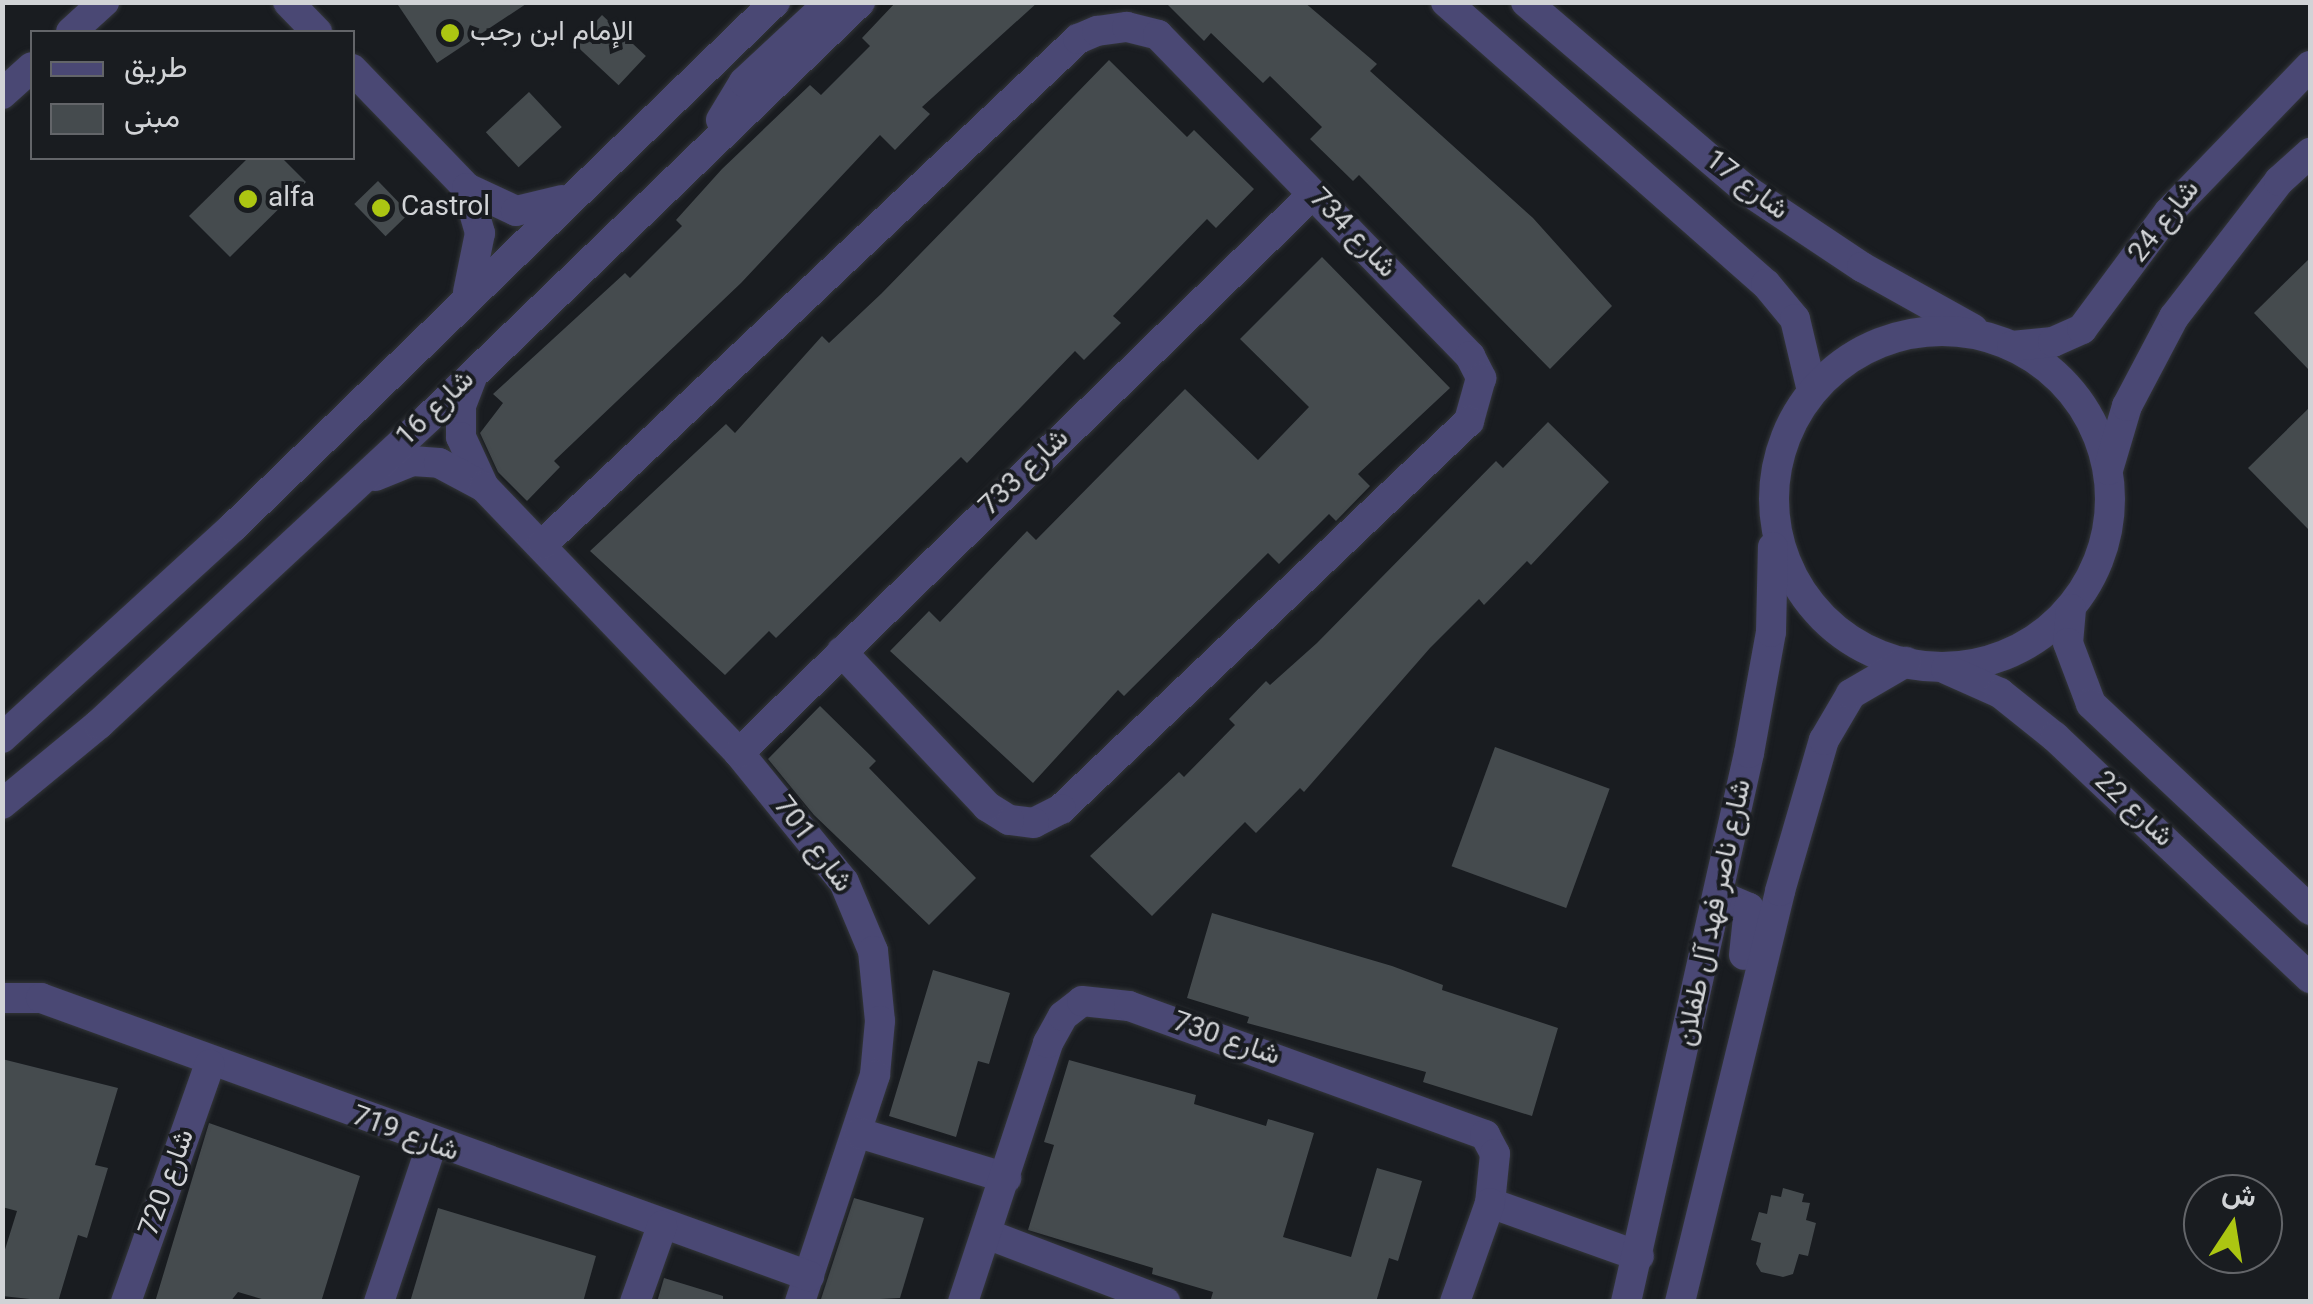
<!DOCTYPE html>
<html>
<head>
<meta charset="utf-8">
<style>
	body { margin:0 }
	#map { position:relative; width:2313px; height:1304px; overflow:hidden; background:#191c20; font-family:Georgia,Vazirmatn,serif }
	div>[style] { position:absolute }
	.building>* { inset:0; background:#454b4e; transform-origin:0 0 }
	.roads { filter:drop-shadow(0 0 2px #333639) drop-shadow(0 0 2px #333639) }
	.minor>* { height:30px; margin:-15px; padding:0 15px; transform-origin:15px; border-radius:15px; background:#4a4874 }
	.minor>.ring { margin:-15px; padding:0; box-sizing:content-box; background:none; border:30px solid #4a4874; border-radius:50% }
	.dots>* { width:28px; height:28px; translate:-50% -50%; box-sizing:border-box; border:5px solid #191c20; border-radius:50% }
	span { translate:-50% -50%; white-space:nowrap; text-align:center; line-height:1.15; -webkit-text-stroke:8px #191c20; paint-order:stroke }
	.poi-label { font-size:28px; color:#d1d3d6 }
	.left { translate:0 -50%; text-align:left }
	.street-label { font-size:28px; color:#d1d3d6 }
	.frame { position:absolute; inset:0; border:5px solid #d1d3d6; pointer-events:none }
	.legend { position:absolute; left:30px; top:30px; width:325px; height:130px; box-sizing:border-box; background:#191c20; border:2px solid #636569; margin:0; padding:12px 18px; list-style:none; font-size:30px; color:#d1d3d6 }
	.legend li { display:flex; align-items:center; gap:20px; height:50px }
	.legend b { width:50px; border:2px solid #636569 }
	.north { position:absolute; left:2183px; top:1174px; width:100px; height:100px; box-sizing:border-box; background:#191c20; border:2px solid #636569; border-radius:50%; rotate:12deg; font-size:28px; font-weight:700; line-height:40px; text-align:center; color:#d1d3d6 }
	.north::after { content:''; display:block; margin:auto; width:35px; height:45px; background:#acc612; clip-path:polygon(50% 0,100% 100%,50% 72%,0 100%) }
</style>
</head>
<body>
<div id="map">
	<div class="building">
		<i style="clip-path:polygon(396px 2px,529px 2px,437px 63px)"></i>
		<i style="clip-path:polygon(896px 2px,1038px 2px,922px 107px,930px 114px,895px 150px,880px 135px,741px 283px,554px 461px,560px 467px,527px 501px,498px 472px,480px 433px,503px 403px,493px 394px,625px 273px,630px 278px,682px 226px,676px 220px,722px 169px,810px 85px,821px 95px,870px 46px,862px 38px)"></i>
		<i style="clip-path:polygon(1165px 2px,1304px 2px,1377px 64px,1370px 71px,1533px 218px,1612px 306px,1550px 369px,1359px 175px,1353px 181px,1310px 139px,1322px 127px,1270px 76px,1263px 83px,1211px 33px,1204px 41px)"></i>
		<i style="left:602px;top:15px;width:60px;height:40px;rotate:43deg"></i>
		<i style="clip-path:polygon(1109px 60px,1187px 137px,1194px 130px,1254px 189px,1216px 228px,1207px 219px,1113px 316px,1121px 323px,1084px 360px,1075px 351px,967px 463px,961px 457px,776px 638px,769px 631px,725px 675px,590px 551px,726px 424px,735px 433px,822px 336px,829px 343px,882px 293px)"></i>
		<i style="left:529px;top:92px;width:48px;height:59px;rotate:47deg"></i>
		<i style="clip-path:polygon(248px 158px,282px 158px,306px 182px,230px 257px,189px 216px)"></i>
		<i style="left:378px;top:181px;width:45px;height:33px;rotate:46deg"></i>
		<i style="clip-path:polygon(1322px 257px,1450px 388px,1358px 474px,1370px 486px,1336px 521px,1329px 514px,1279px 564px,1268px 553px,1124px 696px,1118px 690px,1033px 783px,890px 651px,929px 611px,940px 622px,1027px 531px,1036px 540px,1185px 389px,1258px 460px,1309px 407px,1240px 339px)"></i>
		<i style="clip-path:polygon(2310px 258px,2310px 371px,2254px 313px)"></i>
		<i style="clip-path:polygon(2310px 407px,2310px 531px,2248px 468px)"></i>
		<i style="clip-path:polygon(1548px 422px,1609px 482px,1531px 565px,1527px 561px,1484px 605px,1479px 599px,1430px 648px,1304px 792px,1300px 788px,1256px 833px,1245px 822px,1152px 916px,1090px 856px,1179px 772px,1184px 777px,1235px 725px,1229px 719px,1266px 681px,1270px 685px,1317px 643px,1496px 461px,1503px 468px)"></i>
		<i style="clip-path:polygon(820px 706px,876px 761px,869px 768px,976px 878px,929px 925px,814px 815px,768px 759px)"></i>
		<i style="left:1495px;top:747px;width:122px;height:127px;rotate:20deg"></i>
		<i style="clip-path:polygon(1212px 913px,1392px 966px,1443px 985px,1442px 990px,1558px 1028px,1532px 1116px,1423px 1082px,1426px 1072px,1247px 1023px,1249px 1017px,1187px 998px)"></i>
		<i style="clip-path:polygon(933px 970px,1010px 993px,989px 1064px,978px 1061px,956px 1137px,889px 1116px)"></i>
		<i style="clip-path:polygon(2px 1059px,118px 1088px,95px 1165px,108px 1168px,87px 1238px,78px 1235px,58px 1302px,2px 1296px,2px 1259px,17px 1211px,2px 1207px)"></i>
		<i style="clip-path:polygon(1069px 1060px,1196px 1095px,1194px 1104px,1266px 1126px,1268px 1119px,1314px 1133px,1283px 1237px,1351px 1257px,1377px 1168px,1422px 1181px,1398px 1261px,1389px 1258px,1376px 1302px,1210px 1302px,1213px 1292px,1152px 1274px,1153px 1268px,1028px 1230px,1054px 1145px,1044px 1142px)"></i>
		<i style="clip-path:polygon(209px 1123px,360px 1176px,321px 1302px,272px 1302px,238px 1292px,230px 1302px,155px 1302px)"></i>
		<i style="clip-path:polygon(1783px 1188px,1804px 1194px,1802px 1202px,1810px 1203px,1806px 1220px,1816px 1223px,1808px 1256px,1799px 1254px,1793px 1274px,1783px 1277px,1761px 1272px,1756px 1264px,1761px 1243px,1751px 1240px,1759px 1212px,1767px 1214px,1771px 1195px,1781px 1197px)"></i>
		<i style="clip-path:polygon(854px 1198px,924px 1218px,900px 1298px,820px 1302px)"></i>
		<i style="clip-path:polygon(438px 1208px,596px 1256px,583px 1302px,410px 1302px)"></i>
		<i style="clip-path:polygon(664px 1278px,723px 1296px,723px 1302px,657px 1302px)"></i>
	</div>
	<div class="roads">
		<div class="minor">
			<i style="left:288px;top:2px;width:42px;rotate:46deg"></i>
			<i style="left:1446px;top:2px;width:427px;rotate:41.4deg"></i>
			<i style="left:1766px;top:284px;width:45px;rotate:50.4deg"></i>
			<i style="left:1795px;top:319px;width:74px;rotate:76.7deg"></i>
			<i style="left:1526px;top:2px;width:288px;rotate:40.5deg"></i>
			<i style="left:1745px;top:189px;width:141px;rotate:33.7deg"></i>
			<i style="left:1862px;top:267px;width:127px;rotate:29.2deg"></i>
			<i style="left:71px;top:32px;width:45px;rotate:-42.3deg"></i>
			<i style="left:352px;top:69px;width:165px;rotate:46deg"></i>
			<i style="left:467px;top:188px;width:54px;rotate:25.1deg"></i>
			<i style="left:516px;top:211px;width:47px;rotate:-13.4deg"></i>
			<i style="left:2px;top:94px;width:40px;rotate:-42deg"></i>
			<i style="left:721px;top:120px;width:44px;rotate:-58.8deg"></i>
			<i style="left:744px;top:82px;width:117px;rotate:-42.9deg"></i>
			<i style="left:467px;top:188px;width:47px;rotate:73.9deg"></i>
			<i style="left:480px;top:233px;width:60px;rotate:101.5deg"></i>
			<i class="ring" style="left:1774px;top:331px;width:306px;height:306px"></i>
			<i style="left:2012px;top:346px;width:41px;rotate:-5.6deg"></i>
			<i style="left:2053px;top:342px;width:32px;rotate:-24deg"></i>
			<i style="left:2082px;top:329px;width:146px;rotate:-53.4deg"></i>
			<i style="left:2169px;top:212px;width:203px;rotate:-46deg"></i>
			<i style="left:472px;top:377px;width:30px;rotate:111deg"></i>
			<i style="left:461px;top:405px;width:32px;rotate:90deg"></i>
			<i style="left:461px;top:437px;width:55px;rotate:65.3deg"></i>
			<i style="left:2108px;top:470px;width:67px;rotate:-73.5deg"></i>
			<i style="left:2127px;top:406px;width:101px;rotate:-62.2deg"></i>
			<i style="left:2174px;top:317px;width:172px;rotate:-52.3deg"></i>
			<i style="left:2279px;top:181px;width:42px;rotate:-42.1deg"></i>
			<i style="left:375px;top:476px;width:40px;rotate:-22deg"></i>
			<i style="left:412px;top:461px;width:27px;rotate:4deg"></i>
			<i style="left:439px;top:463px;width:51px;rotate:28.1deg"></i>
			<i style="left:484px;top:487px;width:368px;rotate:46.2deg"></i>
			<i style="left:739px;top:753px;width:166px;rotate:50.9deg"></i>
			<i style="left:844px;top:882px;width:75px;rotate:67.2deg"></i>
			<i style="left:873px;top:951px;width:70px;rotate:84.3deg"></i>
			<i style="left:880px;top:1021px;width:54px;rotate:95.3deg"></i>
			<i style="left:875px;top:1075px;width:239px;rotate:108.3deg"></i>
			<i style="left:543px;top:544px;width:736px;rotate:-43.35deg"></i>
			<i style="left:1078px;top:39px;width:21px;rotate:-23deg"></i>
			<i style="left:1097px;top:31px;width:30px;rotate:-8deg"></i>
			<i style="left:1127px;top:27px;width:32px;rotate:14deg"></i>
			<i style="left:1158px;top:35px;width:448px;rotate:45.8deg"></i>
			<i style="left:1470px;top:356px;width:25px;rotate:63deg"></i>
			<i style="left:1481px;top:378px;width:45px;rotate:105.6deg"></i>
			<i style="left:1469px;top:421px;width:563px;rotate:136.44deg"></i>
			<i style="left:1061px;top:809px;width:30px;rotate:153deg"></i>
			<i style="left:1034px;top:823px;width:25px;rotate:-173deg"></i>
			<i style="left:1009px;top:820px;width:26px;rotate:-148deg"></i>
			<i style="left:987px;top:806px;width:212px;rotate:-133.3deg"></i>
			<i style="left:2071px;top:609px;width:34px;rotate:95deg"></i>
			<i style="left:2068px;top:643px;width:65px;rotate:69.3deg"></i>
			<i style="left:2091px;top:704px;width:301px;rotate:43.2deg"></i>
			<i style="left:1946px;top:669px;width:59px;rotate:24deg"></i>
			<i style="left:2000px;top:693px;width:70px;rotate:38.7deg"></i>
			<i style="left:2055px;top:737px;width:351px;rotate:43.4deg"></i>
			<i style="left:2px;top:738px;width:313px;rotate:-42.4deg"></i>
			<i style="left:233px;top:527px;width:755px;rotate:-44.09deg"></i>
			<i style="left:739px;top:753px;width:801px;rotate:-44.24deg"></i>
			<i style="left:2px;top:804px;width:126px;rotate:-39.5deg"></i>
			<i style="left:99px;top:724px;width:449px;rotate:-42.9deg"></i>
			<i style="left:428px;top:418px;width:600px;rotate:-43.92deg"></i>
			<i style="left:1721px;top:896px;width:30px;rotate:23deg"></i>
			<i style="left:1749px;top:908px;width:47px;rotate:96.1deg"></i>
			<i style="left:2px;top:998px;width:39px"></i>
			<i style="left:41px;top:998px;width:817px;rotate:19.9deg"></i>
			<i style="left:859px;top:1133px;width:154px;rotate:17deg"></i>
			<i style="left:1490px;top:1203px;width:158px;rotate:19.6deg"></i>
			<i style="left:987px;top:1234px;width:191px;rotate:20.9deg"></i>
			<i style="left:126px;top:1302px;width:252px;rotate:-70.6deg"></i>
			<i style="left:379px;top:1302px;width:167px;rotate:-71.5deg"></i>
			<i style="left:635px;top:1302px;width:81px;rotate:-70.4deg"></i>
			<i style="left:963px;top:1302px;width:273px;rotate:-71.8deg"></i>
			<i style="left:1048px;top:1043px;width:31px;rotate:-61deg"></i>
			<i style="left:1063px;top:1016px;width:24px;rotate:-38deg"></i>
			<i style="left:1082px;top:1001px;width:47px;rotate:6.1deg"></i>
			<i style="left:1129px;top:1006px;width:379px;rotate:19.9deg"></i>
			<i style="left:1485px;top:1135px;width:21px;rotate:62deg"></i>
			<i style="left:1495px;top:1154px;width:49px;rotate:95.8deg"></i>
			<i style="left:1490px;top:1203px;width:105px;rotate:109.5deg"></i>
			<i style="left:1626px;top:1302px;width:563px;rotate:-77.37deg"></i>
			<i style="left:1749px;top:753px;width:123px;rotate:-79.7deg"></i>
			<i style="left:1771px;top:632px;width:85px;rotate:-88.7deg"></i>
			<i style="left:1680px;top:1302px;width:423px;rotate:-76.3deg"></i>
			<i style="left:1780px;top:891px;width:157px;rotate:-73.8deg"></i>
			<i style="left:1824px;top:740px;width:53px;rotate:-59.6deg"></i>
			<i style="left:1851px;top:694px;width:64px;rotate:-30.2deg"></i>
		</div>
	</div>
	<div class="dots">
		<i style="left:450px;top:33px;background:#acc612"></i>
		<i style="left:248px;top:199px;background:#acc612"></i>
		<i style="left:381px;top:208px;background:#acc612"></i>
	</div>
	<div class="poi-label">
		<span class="left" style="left:470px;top:33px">الإمام ابن رجب</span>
		<span class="left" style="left:268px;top:199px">alfa</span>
		<span class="left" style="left:401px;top:208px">Castrol</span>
	</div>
	<div class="street-label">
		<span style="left:1746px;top:186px;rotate:37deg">شارع 17</span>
		<span style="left:2165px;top:222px;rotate:-52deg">شارع 24</span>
		<span style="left:1352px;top:234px;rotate:46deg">شارع 734</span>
		<span style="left:436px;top:409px;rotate:-44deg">شارع 16</span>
		<span style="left:1025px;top:473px;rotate:-44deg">شارع 733</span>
		<span style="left:2133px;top:810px;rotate:43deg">شارع 22</span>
		<span style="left:812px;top:845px;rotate:53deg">شارع 701</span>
		<span style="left:1715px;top:913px;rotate:-78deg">شارع ناصر فهد آل طفلان</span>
		<span style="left:1226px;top:1040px;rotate:19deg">شارع 730</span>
		<span style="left:405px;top:1135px;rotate:20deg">شارع 719</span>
		<span style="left:168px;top:1183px;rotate:-70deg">شارع 720</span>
	</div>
	<div class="frame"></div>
	<ul class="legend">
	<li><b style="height:12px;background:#4a4874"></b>طريق</li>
	<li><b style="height:28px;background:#454b4e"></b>مبنى</li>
	</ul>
	<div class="north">ش</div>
</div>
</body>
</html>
